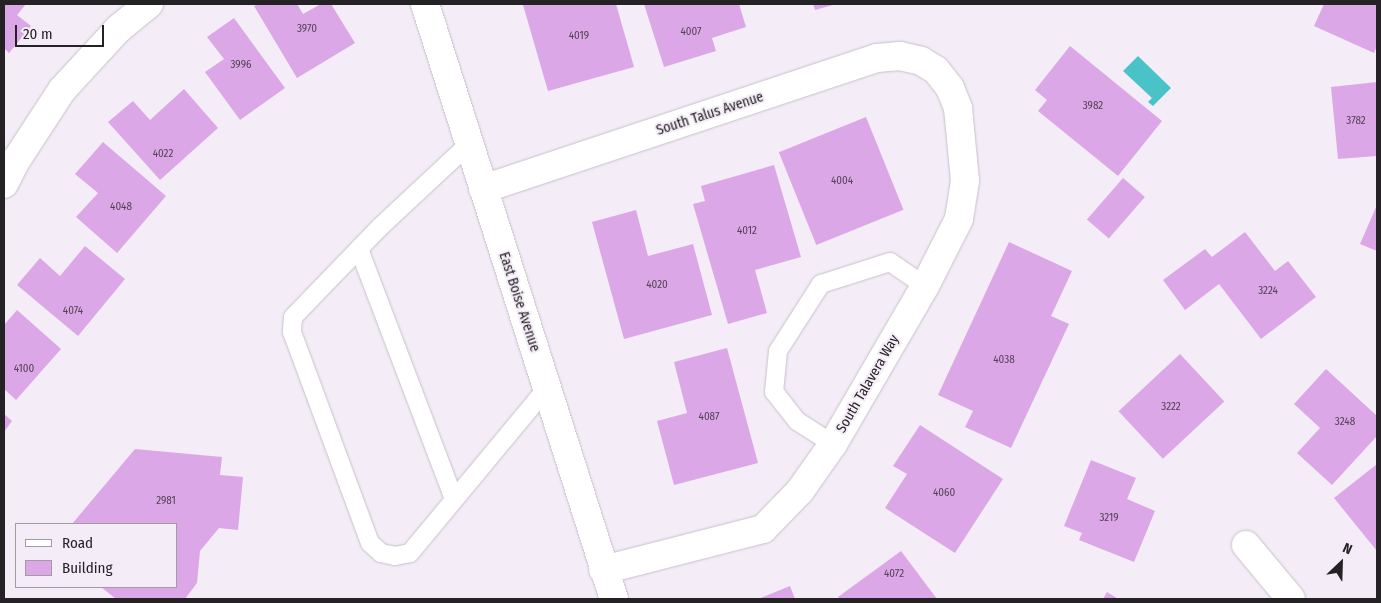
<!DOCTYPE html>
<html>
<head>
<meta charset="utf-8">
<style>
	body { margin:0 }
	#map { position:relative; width:1381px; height:603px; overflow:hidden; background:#f4ecf6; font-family:"Fira Sans Condensed",sans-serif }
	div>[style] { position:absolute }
	.water>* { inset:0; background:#4ac3c8 }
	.building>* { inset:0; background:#dca7e7; transform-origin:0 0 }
	.roads { filter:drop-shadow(0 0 1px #c8c0ca) drop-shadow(0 0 1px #c8c0ca) }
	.lane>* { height:18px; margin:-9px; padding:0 9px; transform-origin:9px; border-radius:9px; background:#fff }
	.street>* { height:28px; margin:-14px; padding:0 14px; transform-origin:14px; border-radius:14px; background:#fff }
	.secondary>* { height:28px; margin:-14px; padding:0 14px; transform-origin:14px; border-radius:14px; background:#fff }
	span { translate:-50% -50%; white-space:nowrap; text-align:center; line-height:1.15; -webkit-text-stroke:4px #f4ecf6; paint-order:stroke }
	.number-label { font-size:11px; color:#534356 }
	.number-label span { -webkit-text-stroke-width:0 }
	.street-label { font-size:14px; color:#252225 }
	.frame { position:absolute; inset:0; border:5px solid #252225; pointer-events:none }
	.legend { position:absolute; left:15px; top:523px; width:162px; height:65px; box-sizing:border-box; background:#f4ecf6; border:1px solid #a19ba2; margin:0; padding:6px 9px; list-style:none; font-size:15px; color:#252225 }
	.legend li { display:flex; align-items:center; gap:10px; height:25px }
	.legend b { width:25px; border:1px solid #a19ba2 }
	.north { position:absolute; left:1316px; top:538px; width:50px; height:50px; -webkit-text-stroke:4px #f4ecf6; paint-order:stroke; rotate:24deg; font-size:14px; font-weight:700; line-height:20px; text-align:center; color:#252225 }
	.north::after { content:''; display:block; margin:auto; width:18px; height:22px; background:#252225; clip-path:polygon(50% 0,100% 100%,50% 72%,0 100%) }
	.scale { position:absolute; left:15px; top:25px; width:89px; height:22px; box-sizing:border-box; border:2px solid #252225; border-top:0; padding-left:6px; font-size:15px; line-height:18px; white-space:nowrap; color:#252225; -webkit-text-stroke:4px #f4ecf6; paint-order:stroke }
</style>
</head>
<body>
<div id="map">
	<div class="water">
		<i style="clip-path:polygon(1138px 56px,1171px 88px,1153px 106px,1148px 102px,1152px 98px,1123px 71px)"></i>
	</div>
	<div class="building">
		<i style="clip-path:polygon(4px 4px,26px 4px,17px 15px,31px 26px,9px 53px,4px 48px)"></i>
		<i style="clip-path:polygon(259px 4px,297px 4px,303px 14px,321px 4px,331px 4px,355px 43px,297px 78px,254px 6px)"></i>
		<i style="clip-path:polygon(529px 4px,616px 4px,634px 67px,548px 91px,523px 5px)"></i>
		<i style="clip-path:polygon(644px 4px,739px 4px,746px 27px,712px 38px,716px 51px,664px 67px)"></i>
		<i style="clip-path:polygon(813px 4px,836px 4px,815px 10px)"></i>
		<i style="clip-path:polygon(1324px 4px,1377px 4px,1377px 46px,1374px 53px,1314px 26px)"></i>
		<i style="clip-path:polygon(234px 18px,285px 88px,240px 120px,205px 72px,224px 59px,207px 37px)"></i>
		<i style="clip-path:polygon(1070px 46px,1162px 121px,1118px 176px,1038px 111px,1047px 100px,1035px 90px)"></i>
		<i style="clip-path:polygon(1377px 82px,1377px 156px,1338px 159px,1331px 87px)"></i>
		<i style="clip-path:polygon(184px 89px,218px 128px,160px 180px,108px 122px,133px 101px,150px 120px)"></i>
		<i style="left:866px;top:117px;width:100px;height:94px;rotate:68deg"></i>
		<i style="clip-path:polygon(103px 142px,166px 196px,117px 253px,76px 217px,98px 193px,75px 174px)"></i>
		<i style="clip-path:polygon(774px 165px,801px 257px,755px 270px,767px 313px,728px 324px,693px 204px,705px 201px,701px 186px)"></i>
		<i style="left:1123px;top:178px;width:29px;height:55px;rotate:41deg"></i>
		<i style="clip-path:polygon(1377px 205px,1377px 251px,1360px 244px)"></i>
		<i style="clip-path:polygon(636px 210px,648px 256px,693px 244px,712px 315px,624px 339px,592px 222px)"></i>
		<i style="clip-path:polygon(1245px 232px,1275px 271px,1288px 261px,1316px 297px,1261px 339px,1219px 284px,1185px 310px,1163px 280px,1205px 249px,1212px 257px)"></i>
		<i style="clip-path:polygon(1009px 242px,1072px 271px,1051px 316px,1069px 324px,1011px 448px,965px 427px,973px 411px,938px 395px)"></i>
		<i style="clip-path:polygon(85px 246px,125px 279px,78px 336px,17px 285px,40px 258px,60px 276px)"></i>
		<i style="clip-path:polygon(17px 310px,61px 349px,16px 400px,4px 389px,4px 325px)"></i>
		<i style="clip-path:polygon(727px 348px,758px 463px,674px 485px,657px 421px,687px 413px,674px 362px)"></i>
		<i style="left:1180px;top:354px;width:65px;height:84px;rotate:47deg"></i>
		<i style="clip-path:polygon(1326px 369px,1377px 416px,1377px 436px,1332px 485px,1297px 453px,1320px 428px,1294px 404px)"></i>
		<i style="clip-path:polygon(4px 414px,12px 421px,4px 432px)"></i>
		<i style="clip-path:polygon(920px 425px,1003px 479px,955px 553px,885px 508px,907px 474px,893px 466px)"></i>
		<i style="clip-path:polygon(135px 449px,222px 457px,220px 475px,243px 477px,238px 530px,219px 528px,200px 551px,197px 583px,185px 599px,116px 599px,101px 587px,176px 587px,176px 524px,72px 524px)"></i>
		<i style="clip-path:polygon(1091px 460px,1136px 478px,1127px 499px,1155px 511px,1134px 562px,1079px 540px,1082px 533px,1064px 526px)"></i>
		<i style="clip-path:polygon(1377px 464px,1377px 551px,1334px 498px)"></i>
		<i style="clip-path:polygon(901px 551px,937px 599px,839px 599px,838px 597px)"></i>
		<i style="clip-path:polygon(790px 586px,795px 599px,758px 599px)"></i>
		<i style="clip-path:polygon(1107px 592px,1118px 599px,1103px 599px)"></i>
	</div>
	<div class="roads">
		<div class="lane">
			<i style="left:469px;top:144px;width:122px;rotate:137deg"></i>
			<i style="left:380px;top:227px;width:125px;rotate:134deg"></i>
			<i style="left:293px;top:317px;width:15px;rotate:94deg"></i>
			<i style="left:292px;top:332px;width:225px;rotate:69.7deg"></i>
			<i style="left:370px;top:543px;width:15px;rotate:42deg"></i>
			<i style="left:381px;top:553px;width:14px;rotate:12deg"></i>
			<i style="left:395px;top:556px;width:15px;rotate:-11deg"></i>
			<i style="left:410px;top:553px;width:213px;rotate:-50.3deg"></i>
			<i style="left:359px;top:249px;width:267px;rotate:69.2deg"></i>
			<i style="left:833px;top:444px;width:43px;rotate:-147.4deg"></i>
			<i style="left:797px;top:421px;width:37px;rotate:-128deg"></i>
			<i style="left:774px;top:392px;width:41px;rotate:-84.4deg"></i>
			<i style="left:778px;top:351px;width:80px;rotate:-57.3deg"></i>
			<i style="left:821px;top:284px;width:72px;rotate:-17.7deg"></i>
			<i style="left:890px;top:262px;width:42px;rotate:34.4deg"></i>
		</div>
		<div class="street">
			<i style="left:4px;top:184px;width:28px;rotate:-63deg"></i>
			<i style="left:17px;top:159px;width:82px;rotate:-56.9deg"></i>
			<i style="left:62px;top:90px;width:83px;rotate:-47.4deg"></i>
			<i style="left:118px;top:29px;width:40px;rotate:-39deg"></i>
			<i style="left:483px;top:189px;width:415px;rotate:-18.4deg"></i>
			<i style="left:877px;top:58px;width:23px;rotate:-5deg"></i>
			<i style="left:900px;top:56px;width:22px;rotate:13deg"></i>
			<i style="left:921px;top:61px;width:17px;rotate:31deg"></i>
			<i style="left:936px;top:70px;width:23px;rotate:52deg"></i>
			<i style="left:950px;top:88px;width:22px;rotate:68deg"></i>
			<i style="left:958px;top:108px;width:73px;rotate:84.5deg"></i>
			<i style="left:965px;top:181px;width:38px;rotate:99deg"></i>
			<i style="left:959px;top:219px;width:75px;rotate:116.9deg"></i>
			<i style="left:925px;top:286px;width:183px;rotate:120.2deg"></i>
			<i style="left:833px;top:444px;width:57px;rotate:125.1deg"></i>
			<i style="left:800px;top:491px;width:53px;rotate:134.2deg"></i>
			<i style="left:763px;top:529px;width:165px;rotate:165.6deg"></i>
			<i style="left:1246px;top:545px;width:70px;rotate:50.2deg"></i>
		</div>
		<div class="secondary">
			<i style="left:425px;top:4px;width:624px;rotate:72.38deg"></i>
		</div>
	</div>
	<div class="number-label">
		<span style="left:307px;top:29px">3970</span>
		<span style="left:691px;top:32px">4007</span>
		<span style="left:579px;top:36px">4019</span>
		<span style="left:241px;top:65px">3996</span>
		<span style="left:1093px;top:106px">3982</span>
		<span style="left:1356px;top:121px">3782</span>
		<span style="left:163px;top:154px">4022</span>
		<span style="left:842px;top:181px">4004</span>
		<span style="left:121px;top:207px">4048</span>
		<span style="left:747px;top:231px">4012</span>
		<span style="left:657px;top:285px">4020</span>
		<span style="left:1268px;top:291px">3224</span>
		<span style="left:73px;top:311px">4074</span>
		<span style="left:1004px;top:360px">4038</span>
		<span style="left:24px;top:369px">4100</span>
		<span style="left:1171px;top:407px">3222</span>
		<span style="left:709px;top:417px">4087</span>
		<span style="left:1345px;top:422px">3248</span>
		<span style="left:944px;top:493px">4060</span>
		<span style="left:166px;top:501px">2981</span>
		<span style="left:1109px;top:518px">3219</span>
		<span style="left:894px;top:574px">4072</span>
	</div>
	<div class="street-label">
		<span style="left:710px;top:114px;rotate:-18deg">South Talus Avenue</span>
		<span style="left:519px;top:302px;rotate:72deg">East Boise Avenue</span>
		<span style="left:868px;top:384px;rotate:-60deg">South Talavera Way</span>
	</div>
	<div class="frame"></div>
	<ul class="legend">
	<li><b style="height:6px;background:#fff"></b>Road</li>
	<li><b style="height:14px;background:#dca7e7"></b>Building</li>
	</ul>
	<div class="north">N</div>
	<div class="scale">20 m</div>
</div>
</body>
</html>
